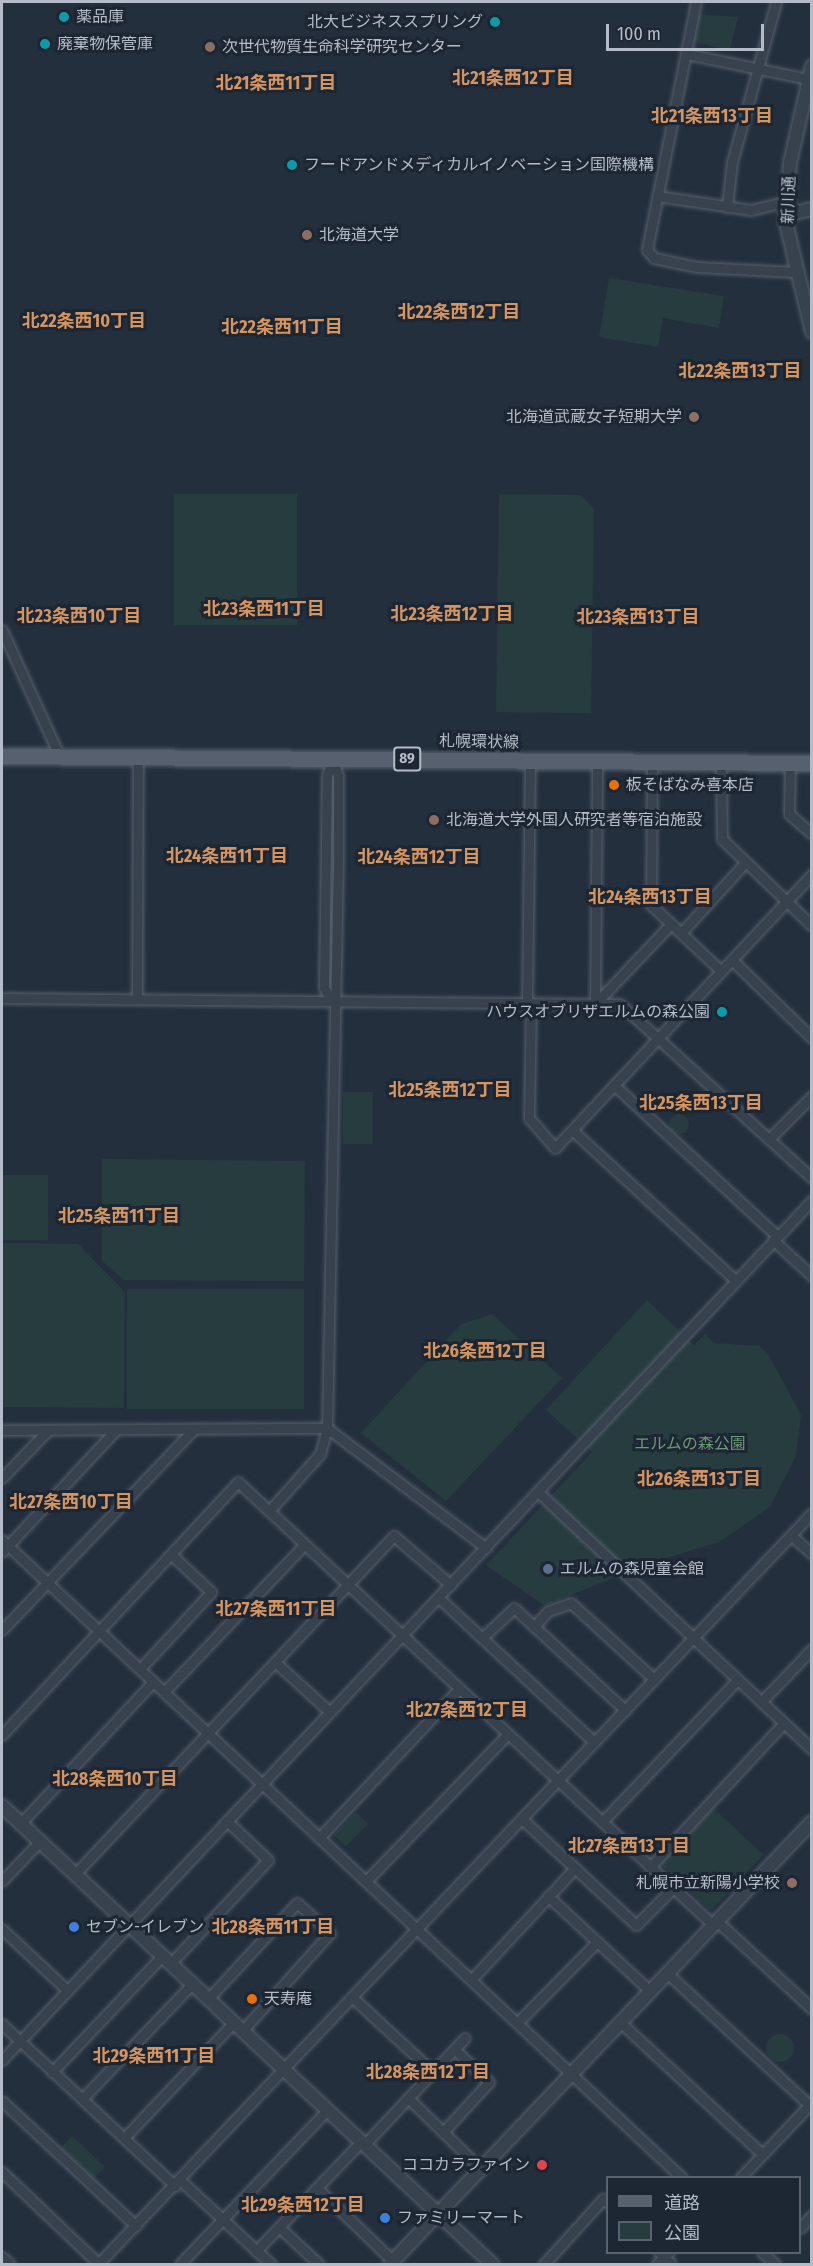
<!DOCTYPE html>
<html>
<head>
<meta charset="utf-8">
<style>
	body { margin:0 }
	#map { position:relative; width:813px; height:2266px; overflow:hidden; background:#242f3e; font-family:"Fira Sans Condensed","Noto Sans JP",sans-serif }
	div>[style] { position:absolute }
	.green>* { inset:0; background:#263c3f; transform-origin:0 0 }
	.round { border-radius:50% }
	.roads { filter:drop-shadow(0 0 2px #565f6c) drop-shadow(0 0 2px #565f6c) }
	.minor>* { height:9px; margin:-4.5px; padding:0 4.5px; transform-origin:4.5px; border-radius:4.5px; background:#38414e }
	.tertiary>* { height:12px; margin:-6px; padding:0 6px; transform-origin:6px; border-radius:6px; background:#38414e }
	.primary>* { height:15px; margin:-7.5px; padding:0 7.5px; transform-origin:7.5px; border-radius:7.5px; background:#56606e }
	.dots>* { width:16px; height:16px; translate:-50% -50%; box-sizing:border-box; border:3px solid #1d2633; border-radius:50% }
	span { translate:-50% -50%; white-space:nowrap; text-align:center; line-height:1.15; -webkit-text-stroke:6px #1d2633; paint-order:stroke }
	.shield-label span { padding:2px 4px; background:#1d2633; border:2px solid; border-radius:4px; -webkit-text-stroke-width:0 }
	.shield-label { font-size:15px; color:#b4bcc9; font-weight:700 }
	.poi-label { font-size:16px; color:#b4bcc9 }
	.left { translate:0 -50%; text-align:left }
	.right { translate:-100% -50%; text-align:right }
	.street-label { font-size:16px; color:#b4bcc9 }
	.park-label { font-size:16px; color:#6b9a76 }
	.neighbourhood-label { font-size:18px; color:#d59563; font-weight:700 }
	.frame { position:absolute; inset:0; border:3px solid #b4bcc9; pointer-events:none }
	.legend { position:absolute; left:606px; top:2176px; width:195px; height:78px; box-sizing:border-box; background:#1d2633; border:2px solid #59626f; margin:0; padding:8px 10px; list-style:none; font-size:18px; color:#b4bcc9 }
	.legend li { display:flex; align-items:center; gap:12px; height:30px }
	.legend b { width:30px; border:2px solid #59626f }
	.scale { position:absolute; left:606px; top:24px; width:158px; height:27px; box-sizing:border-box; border:3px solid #b4bcc9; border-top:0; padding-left:8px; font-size:18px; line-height:21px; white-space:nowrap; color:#b4bcc9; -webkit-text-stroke:4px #1d2633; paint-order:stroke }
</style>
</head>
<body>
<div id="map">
	<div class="green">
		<i style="clip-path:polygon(697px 14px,738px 17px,730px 50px,692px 42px)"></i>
		<i style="clip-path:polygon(609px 278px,724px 296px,719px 328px,663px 318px,658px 347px,599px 337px)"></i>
		<i style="left:174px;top:494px;width:123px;height:131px"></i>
		<i style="clip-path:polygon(499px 494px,581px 495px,594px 509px,591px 713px,496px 712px)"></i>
		<i style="left:343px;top:1092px;width:30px;height:52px"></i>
		<i class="round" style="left:669px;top:1114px;width:20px;height:20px"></i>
		<i style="clip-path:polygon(102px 1159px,305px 1161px,304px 1281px,124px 1280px,102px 1261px)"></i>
		<i style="left:2px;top:1175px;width:46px;height:65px"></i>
		<i style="clip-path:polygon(2px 1243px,78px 1244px,125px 1292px,124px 1408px,2px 1407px)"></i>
		<i style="left:127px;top:1289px;width:177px;height:120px"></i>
		<i style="clip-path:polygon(647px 1300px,694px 1345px,705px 1334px,714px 1343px,759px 1346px,768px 1354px,801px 1415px,796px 1456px,770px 1507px,719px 1542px,644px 1565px,545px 1606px,486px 1565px,592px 1452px,546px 1410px)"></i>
		<i style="clip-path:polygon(492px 1314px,562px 1378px,446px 1501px,361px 1433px,461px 1324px)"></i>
		<i style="left:712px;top:1807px;width:70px;height:77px;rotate:43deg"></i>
		<i style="left:356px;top:1812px;width:17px;height:32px;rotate:45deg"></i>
		<i class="round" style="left:766px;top:2034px;width:28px;height:28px"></i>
		<i style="left:72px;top:2136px;width:45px;height:16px;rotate:43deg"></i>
	</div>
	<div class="roads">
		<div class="minor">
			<i style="left:696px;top:2px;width:253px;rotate:101.2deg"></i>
			<i style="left:647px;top:250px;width:11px;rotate:49deg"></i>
			<i style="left:654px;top:258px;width:44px;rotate:11.8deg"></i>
			<i style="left:697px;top:267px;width:98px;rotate:2.9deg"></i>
			<i style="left:687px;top:54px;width:124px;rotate:11.7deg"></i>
			<i style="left:658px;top:196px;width:94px;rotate:8.6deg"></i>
			<i style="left:751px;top:210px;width:36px;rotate:-14deg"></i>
			<i style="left:727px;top:207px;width:45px;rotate:-83.7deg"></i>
			<i style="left:732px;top:162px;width:166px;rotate:-74.6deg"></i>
			<i style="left:2px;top:630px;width:140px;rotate:65.5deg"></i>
			<i style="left:333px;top:759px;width:18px;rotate:74deg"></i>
			<i style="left:338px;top:776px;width:85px;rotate:90deg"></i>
			<i style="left:338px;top:861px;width:567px;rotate:91.11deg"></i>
			<i style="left:327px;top:1428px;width:199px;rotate:37deg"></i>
			<i style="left:652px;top:761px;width:144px;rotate:90.4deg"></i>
			<i style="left:651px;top:905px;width:96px;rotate:43.3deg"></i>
			<i style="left:721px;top:762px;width:77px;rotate:89.3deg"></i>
			<i style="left:722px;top:839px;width:125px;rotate:44deg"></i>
			<i style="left:790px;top:762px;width:52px;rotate:91.1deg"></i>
			<i style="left:789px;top:814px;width:30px;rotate:41deg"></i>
			<i style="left:681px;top:933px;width:93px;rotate:-47.6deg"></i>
			<i style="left:732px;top:960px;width:112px;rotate:44.3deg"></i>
			<i style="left:2px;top:998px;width:618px;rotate:0.56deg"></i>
			<i style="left:620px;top:1004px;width:259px;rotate:42.2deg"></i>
			<i style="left:137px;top:999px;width:242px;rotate:-89.8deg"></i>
			<i style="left:331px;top:1001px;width:16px;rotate:-117deg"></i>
			<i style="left:324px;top:987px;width:212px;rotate:-89.2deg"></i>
			<i style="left:327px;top:775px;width:17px;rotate:-69deg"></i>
			<i style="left:531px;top:1003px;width:115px;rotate:91deg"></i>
			<i style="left:529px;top:1118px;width:40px;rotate:49deg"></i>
			<i style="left:555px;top:1148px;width:376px;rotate:-46.8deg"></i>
			<i style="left:527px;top:1004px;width:243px;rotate:-89.3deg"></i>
			<i style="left:595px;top:1004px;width:243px;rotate:-89.5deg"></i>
			<i style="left:595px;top:1004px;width:110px;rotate:-46.5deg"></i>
			<i style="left:614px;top:1085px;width:222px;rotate:42.8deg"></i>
			<i style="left:572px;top:1130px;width:222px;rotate:42.6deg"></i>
			<i style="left:769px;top:1139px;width:61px;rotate:-45deg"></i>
			<i style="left:773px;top:1240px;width:53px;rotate:42.7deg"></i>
			<i style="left:2px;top:1430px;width:325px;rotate:-0.4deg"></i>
			<i style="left:327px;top:1428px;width:27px;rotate:105deg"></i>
			<i style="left:320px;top:1454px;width:76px;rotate:131.8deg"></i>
			<i style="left:2px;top:1478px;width:65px;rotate:-46.2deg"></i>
			<i style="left:538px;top:1492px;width:376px;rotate:43.2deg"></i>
			<i style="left:791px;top:1535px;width:28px;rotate:42deg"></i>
			<i style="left:2px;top:1540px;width:932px;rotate:43.17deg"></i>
			<i style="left:2px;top:1552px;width:166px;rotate:-47deg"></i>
			<i style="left:439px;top:1598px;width:212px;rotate:42.9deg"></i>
			<i style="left:534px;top:1627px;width:21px;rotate:-49deg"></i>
			<i style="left:548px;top:1611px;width:24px;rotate:-19deg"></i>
			<i style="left:571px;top:1603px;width:113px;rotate:42.5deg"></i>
			<i style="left:2px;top:1630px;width:275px;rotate:-46.3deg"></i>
			<i style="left:482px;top:1638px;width:44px;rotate:-43.2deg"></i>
			<i style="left:514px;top:1608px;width:151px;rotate:42.6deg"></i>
			<i style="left:275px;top:1662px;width:74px;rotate:42.3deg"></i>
			<i style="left:140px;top:1669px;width:105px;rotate:-47.3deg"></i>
			<i style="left:211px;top:1592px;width:55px;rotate:-136.5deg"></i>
			<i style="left:164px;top:1692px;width:203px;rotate:-46.4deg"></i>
			<i style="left:761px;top:1702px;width:74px;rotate:-46.1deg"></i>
			<i style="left:2px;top:1735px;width:346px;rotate:-47deg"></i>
			<i style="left:238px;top:1482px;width:650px;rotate:43deg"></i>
			<i style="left:522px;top:1819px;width:156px;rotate:42.9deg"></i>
			<i style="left:636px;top:1925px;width:52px;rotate:-45deg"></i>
			<i style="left:602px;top:1822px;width:196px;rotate:-46.4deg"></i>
			<i style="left:20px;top:1824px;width:195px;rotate:-46.9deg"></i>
			<i style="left:319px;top:1838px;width:203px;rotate:-46.8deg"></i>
			<i style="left:650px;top:1867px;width:197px;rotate:-47.1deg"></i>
			<i style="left:75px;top:1874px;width:465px;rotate:-46.7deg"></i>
			<i style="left:394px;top:1536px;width:75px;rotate:40.7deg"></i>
			<i style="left:2px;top:1881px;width:54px;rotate:-46.5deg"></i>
			<i style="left:366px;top:1881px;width:203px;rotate:-46deg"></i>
			<i style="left:548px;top:1896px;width:139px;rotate:43deg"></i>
			<i style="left:717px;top:1921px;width:129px;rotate:42.8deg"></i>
			<i style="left:2px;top:1929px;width:89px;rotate:43.2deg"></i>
			<i style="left:170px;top:1964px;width:143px;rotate:-46.7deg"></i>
			<i style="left:268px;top:1860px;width:57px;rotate:-136.4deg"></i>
			<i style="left:667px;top:1973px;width:194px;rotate:42.9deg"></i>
			<i style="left:471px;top:1980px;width:153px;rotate:-47.1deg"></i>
			<i style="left:352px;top:1997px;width:109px;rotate:42.8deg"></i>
			<i style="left:208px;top:1999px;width:131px;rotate:-47.2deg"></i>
			<i style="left:297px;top:1903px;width:45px;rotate:42.3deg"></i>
			<i style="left:330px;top:1933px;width:132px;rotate:131.9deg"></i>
			<i style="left:620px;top:2022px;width:194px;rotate:42.9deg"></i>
			<i style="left:517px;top:2023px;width:114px;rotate:-45.4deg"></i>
			<i style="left:2px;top:2024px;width:237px;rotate:43.1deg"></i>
			<i style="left:2px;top:2060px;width:1181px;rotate:-46.71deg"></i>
			<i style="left:52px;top:2072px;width:160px;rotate:-46.5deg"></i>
			<i style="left:408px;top:2098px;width:102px;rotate:44.2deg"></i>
			<i style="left:82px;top:2099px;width:159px;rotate:-46.3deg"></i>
			<i style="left:2px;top:2101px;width:183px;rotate:43deg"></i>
			<i style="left:443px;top:2132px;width:68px;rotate:-47.4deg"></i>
			<i style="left:489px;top:2082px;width:48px;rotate:-136.7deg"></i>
			<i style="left:124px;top:2138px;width:158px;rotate:-46.5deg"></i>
			<i style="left:364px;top:2145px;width:147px;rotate:-46.7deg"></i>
			<i style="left:2px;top:2172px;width:134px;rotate:43.5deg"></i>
			<i style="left:740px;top:2178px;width:105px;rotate:-46.5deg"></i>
			<i style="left:180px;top:2180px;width:124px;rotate:42.7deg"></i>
			<i style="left:317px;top:2188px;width:105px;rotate:43.8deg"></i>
			<i style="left:279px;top:2227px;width:54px;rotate:42.8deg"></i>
			<i style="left:800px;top:2228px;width:18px;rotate:-47deg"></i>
			<i style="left:256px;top:2251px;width:151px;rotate:-46.1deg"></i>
			<i style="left:659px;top:2252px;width:17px;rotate:45deg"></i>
			<i style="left:762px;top:2252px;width:18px;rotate:43deg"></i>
			<i style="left:98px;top:2264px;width:1036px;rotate:-46.45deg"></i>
			<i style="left:180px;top:2264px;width:213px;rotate:-46.3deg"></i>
			<i style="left:544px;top:2264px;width:88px;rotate:-47.8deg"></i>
			<i style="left:603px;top:2199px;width:6px;rotate:39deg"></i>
			<i style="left:657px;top:2264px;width:17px;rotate:-45deg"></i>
		</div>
		<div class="tertiary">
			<i style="left:812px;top:66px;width:99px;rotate:102.8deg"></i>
			<i style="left:790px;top:163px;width:60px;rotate:93.8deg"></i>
			<i style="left:786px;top:223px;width:112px;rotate:76.6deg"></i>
			<i style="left:786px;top:215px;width:27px;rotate:-13deg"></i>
			<i style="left:2px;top:1806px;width:671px;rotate:43.07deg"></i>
			<i style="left:2px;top:2259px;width:8px;rotate:40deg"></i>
			<i style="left:390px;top:2264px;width:611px;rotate:-46.33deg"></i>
		</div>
		<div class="primary">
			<i style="left:2px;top:756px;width:810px;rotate:0.5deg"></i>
		</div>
	</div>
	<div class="dots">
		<i style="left:64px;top:17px;background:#0f9aa8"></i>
		<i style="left:495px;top:22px;background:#0f9aa8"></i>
		<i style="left:45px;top:44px;background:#0f9aa8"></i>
		<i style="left:210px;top:47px;background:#8d6e63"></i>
		<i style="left:292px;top:165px;background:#0f9aa8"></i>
		<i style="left:307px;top:235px;background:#8d6e63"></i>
		<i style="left:694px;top:417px;background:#8d6e63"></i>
		<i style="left:614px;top:785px;background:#e8710a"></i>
		<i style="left:434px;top:820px;background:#8d6e63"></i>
		<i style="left:722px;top:1012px;background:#0f9aa8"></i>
		<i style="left:548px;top:1569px;background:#5c6f8a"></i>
		<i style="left:792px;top:1883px;background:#8d6e63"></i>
		<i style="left:74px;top:1927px;background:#3f7fe0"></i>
		<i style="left:252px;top:1999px;background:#e8710a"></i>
		<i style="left:542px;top:2165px;background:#e0444e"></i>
		<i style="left:385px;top:2218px;background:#3f7fe0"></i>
	</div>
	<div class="shield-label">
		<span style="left:407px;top:759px">89</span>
	</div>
	<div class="poi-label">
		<span class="left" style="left:76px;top:17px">薬品庫</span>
		<span class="right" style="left:483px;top:22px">北大ビジネススプリング</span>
		<span class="left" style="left:57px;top:44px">廃棄物保管庫</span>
		<span class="left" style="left:222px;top:47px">次世代物質生命科学研究センター</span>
		<span class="left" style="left:304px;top:165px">フードアンドメディカルイノベーション国際機構</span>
		<span class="left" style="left:319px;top:235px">北海道大学</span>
		<span class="right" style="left:682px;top:417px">北海道武蔵女子短期大学</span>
		<span class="left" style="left:626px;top:785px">板そばなみ喜本店</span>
		<span class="left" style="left:446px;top:820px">北海道大学外国人研究者等宿泊施設</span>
		<span class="right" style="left:710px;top:1012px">ハウスオブリザエルムの森公園</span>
		<span class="left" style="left:560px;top:1569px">エルムの森児童会館</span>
		<span class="right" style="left:780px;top:1883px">札幌市立新陽小学校</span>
		<span class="left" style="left:86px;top:1927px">セブン-イレブン</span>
		<span class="left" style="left:264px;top:1999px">天寿庵</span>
		<span class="right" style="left:530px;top:2165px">ココカラファイン</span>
		<span class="left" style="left:397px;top:2218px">ファミリーマート</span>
	</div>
	<div class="street-label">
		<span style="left:789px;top:200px;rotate:-88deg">新川通</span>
		<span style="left:479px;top:742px;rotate:1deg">札幌環状線</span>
	</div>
	<div class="park-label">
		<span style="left:690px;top:1444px">エルムの森公園</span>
	</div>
	<div class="neighbourhood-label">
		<span style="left:513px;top:78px">北21条西12丁目</span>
		<span style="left:276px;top:83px">北21条西11丁目</span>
		<span style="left:712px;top:116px">北21条西13丁目</span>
		<span style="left:459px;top:312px">北22条西12丁目</span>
		<span style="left:84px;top:321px">北22条西10丁目</span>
		<span style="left:282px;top:327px">北22条西11丁目</span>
		<span style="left:740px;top:371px">北22条西13丁目</span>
		<span style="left:264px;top:609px">北23条西11丁目</span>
		<span style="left:452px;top:614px">北23条西12丁目</span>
		<span style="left:79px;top:616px">北23条西10丁目</span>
		<span style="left:638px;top:617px">北23条西13丁目</span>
		<span style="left:227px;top:856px">北24条西11丁目</span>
		<span style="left:419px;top:857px">北24条西12丁目</span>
		<span style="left:650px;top:897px">北24条西13丁目</span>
		<span style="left:450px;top:1090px">北25条西12丁目</span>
		<span style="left:701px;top:1103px">北25条西13丁目</span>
		<span style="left:119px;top:1216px">北25条西11丁目</span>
		<span style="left:485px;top:1351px">北26条西12丁目</span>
		<span style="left:699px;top:1479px">北26条西13丁目</span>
		<span style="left:71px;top:1502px">北27条西10丁目</span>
		<span style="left:276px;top:1609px">北27条西11丁目</span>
		<span style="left:467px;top:1710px">北27条西12丁目</span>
		<span style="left:115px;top:1779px">北28条西10丁目</span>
		<span style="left:629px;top:1846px">北27条西13丁目</span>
		<span style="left:273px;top:1927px">北28条西11丁目</span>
		<span style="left:154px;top:2056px">北29条西11丁目</span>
		<span style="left:428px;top:2072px">北28条西12丁目</span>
		<span style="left:303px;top:2205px">北29条西12丁目</span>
	</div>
	<div class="frame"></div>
	<ul class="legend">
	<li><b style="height:8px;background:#56606e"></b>道路</li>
	<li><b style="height:16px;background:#263c3f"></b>公園</li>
	</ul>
	<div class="scale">100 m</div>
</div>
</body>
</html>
